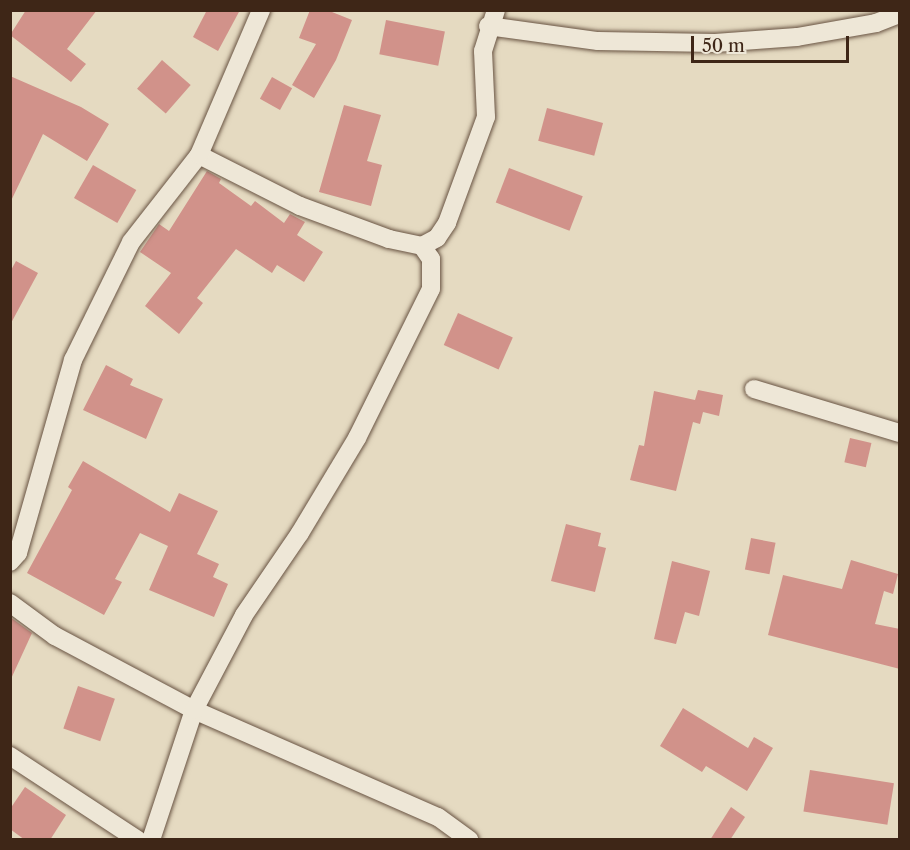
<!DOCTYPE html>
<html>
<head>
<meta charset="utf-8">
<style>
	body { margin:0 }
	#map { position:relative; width:910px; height:850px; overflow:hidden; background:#e5dac1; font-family:"Libre Caslon Text",serif }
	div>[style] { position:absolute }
	.building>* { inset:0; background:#d1928a; transform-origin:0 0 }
	.roads { filter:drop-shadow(0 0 2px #685342) drop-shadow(0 0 2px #685342) }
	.street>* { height:18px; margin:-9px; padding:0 9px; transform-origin:9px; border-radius:9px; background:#eee7d7 }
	span { translate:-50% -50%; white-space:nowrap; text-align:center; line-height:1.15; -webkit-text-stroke:4.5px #eee7d7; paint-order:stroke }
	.frame { position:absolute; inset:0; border:12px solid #3e2617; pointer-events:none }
	.scale { position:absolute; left:691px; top:36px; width:158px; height:27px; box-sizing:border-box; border:3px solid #3e2617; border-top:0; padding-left:8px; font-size:18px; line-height:21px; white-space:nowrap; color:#3e2617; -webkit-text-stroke:4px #eee7d7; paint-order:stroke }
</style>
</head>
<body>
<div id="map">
	<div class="building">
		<i style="clip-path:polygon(26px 10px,97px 10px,67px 49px,86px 64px,71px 82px,10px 35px)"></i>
		<i style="clip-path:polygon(207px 10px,240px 10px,218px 51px,193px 37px)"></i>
		<i style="clip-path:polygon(310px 10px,327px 10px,352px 20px,336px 60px,314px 98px,292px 85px,316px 44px,299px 38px)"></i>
		<i style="left:386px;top:20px;width:60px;height:35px;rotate:11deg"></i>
		<i style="left:162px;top:60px;width:38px;height:38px;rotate:41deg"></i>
		<i style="clip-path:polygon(10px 76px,81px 107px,109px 124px,87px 161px,43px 134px,10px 203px)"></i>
		<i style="left:272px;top:77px;width:23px;height:25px;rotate:29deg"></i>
		<i style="clip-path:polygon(344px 105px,381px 115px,367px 161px,382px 165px,371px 206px,319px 192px)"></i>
		<i style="left:547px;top:108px;width:58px;height:34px;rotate:15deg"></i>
		<i style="left:93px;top:165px;width:50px;height:38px;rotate:30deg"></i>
		<i style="left:509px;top:168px;width:79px;height:37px;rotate:21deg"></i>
		<i style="clip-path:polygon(207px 171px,221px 179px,219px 183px,251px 206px,255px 201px,284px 223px,290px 214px,305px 222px,297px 235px,323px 252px,304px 282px,277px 265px,272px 273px,236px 249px,197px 298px,203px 303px,179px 334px,145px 306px,171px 273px,140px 252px,159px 224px,169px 231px)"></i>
		<i style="clip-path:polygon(16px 261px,38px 273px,10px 325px,10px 272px)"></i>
		<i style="left:458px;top:313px;width:60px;height:35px;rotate:24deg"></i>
		<i style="clip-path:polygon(106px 365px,133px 379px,130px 385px,163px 399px,146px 439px,83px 410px)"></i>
		<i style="clip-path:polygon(698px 390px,723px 395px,719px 416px,703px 412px,700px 424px,693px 422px,676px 491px,630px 480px,639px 445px,644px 446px,654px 391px,695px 400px)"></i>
		<i style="left:850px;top:438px;width:22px;height:25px;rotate:13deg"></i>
		<i style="clip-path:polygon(83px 461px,170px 512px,179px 493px,218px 511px,197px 554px,219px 564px,213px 577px,228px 584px,214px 617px,149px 590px,168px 546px,140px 533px,115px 579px,122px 582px,104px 615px,27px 573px,72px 490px,68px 487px)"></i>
		<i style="clip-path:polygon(566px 524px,601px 533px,598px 546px,606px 548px,595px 592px,551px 581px)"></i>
		<i style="left:751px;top:538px;width:25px;height:32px;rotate:11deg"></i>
		<i style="clip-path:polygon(851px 560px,898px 574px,893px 594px,884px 591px,875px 624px,900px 629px,900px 669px,768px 635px,783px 575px,842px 589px)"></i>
		<i style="clip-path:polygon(672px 561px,710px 571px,699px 616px,685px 612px,676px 644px,654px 639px)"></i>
		<i style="clip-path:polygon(10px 617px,32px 633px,10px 681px)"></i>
		<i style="left:78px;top:686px;width:39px;height:45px;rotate:19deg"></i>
		<i style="clip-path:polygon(683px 708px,748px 748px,754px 737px,773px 748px,747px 791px,706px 766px,702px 772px,660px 746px)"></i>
		<i style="left:810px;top:770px;width:85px;height:42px;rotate:9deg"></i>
		<i style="clip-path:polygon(25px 787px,66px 815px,50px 840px,25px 840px,10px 829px,10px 809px)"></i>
		<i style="clip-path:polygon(731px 807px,745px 817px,730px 840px,710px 840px)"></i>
	</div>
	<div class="roads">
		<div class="street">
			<i style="left:488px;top:26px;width:111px;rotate:7.8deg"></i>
			<i style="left:598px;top:41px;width:117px;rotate:1deg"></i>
			<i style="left:715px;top:43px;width:82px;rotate:-4.2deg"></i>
			<i style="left:797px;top:37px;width:80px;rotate:-10deg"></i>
			<i style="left:876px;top:23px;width:26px;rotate:-21deg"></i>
			<i style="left:199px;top:155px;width:113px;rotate:26.8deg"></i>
			<i style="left:300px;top:206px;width:95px;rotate:20.3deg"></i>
			<i style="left:389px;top:239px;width:34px;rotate:12deg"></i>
			<i style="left:422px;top:246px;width:17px;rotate:-28deg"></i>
			<i style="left:437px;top:238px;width:18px;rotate:-56deg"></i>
			<i style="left:447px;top:223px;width:113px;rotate:-69.8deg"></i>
			<i style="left:486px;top:117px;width:66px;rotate:-92.6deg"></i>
			<i style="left:483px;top:51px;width:43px;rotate:-72.4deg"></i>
			<i style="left:754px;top:389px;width:152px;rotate:16.8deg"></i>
			<i style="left:10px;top:562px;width:12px;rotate:-48deg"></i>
			<i style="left:18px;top:553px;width:201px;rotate:-74.1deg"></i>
			<i style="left:73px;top:360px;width:131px;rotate:-63.8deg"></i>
			<i style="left:131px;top:242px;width:110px;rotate:-52deg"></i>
			<i style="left:199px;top:155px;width:158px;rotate:-66.8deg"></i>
			<i style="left:10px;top:603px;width:56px;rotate:36.3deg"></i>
			<i style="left:55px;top:636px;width:157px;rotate:28deg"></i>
			<i style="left:194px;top:710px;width:266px;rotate:23.7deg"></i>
			<i style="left:438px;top:817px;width:39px;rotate:36deg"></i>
			<i style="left:10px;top:756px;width:153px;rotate:33.3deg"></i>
			<i style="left:151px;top:840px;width:137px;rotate:-71.7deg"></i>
			<i style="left:194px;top:710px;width:107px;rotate:-62.2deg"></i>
			<i style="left:244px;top:615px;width:99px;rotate:-55.7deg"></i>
			<i style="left:300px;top:533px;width:111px;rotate:-59deg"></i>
			<i style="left:357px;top:438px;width:166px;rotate:-63.6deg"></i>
			<i style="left:431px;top:289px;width:30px;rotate:-90deg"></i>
			<i style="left:431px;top:259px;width:16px;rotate:-125deg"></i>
		</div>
	</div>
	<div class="frame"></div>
	<div class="scale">50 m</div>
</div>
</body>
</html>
